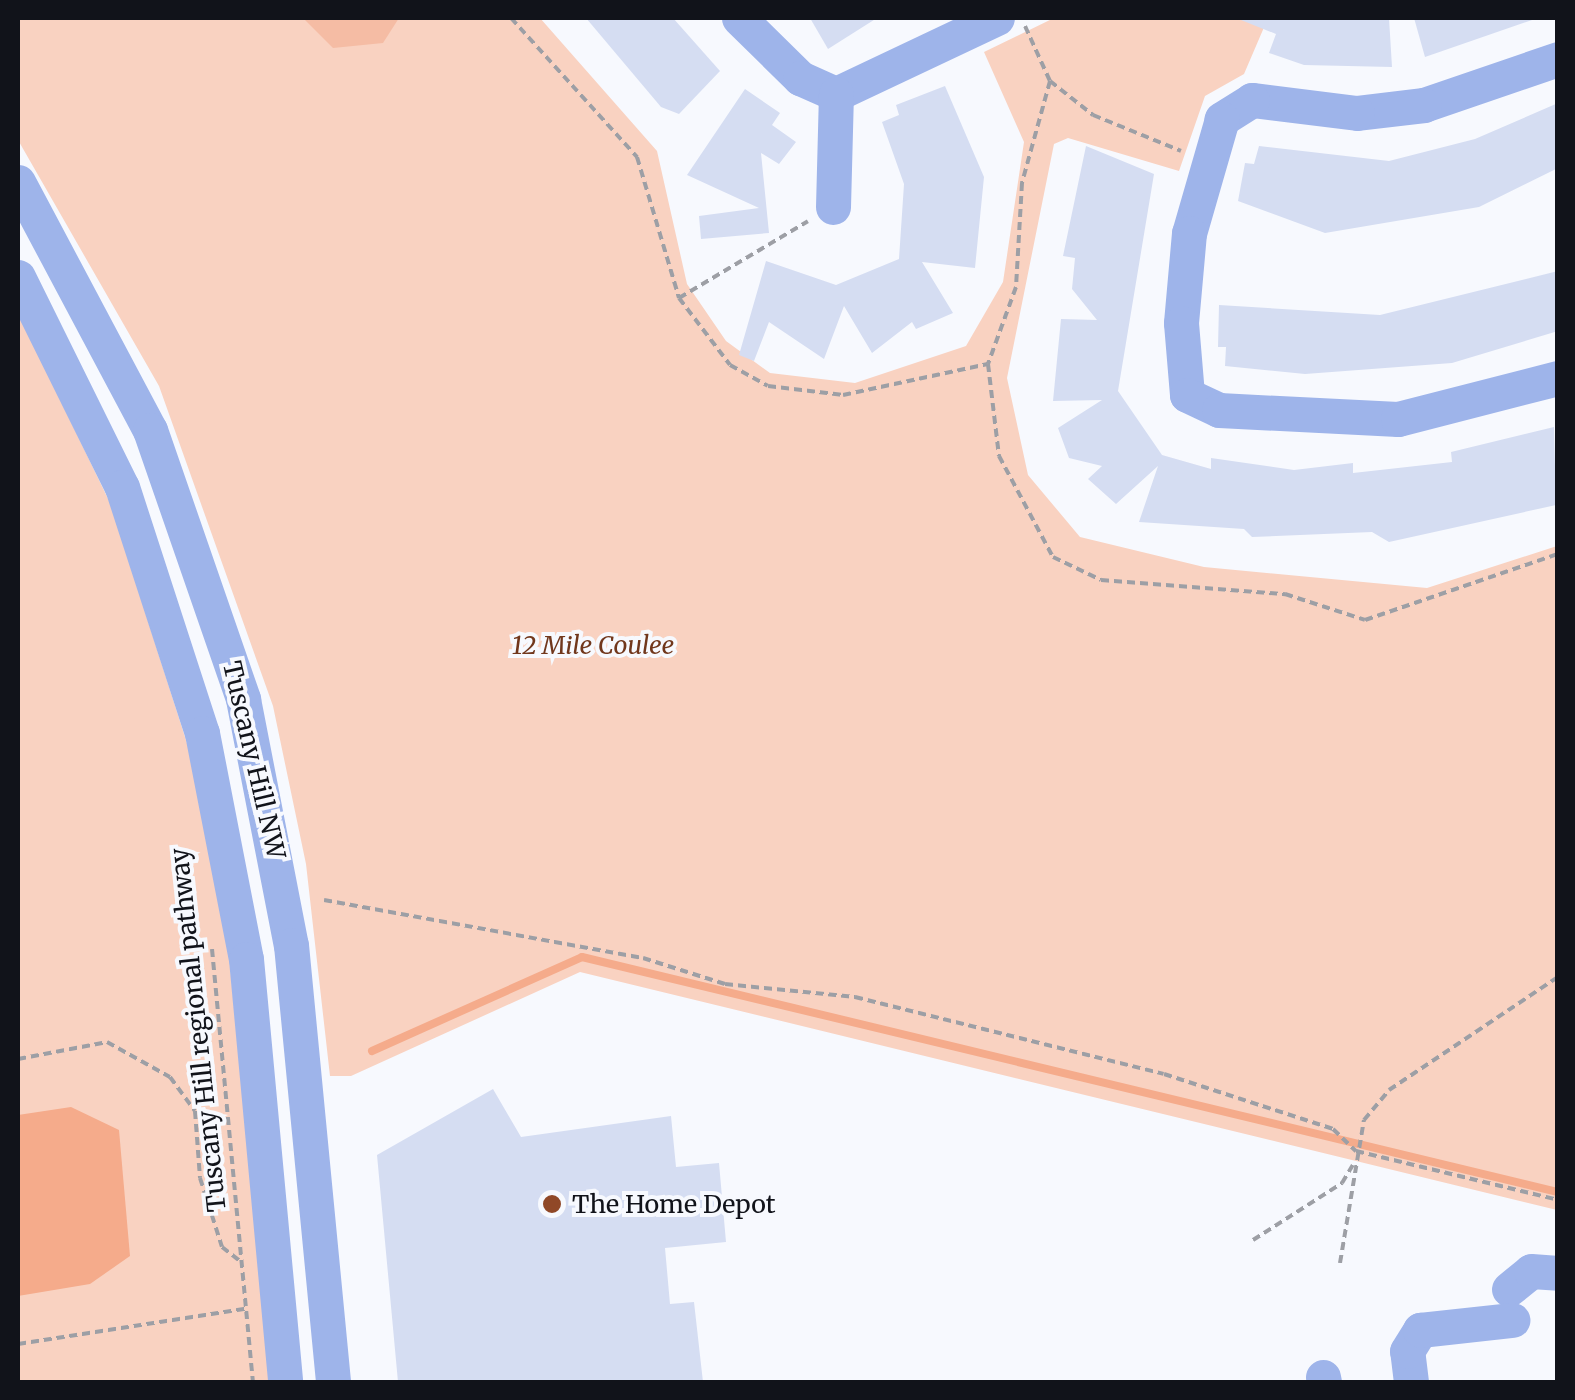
<!DOCTYPE html>
<html>
<head>
<meta charset="utf-8">
<style>
	body { margin:0 }
	#map { position:relative; width:1575px; height:1400px; overflow:hidden; background:#f7f9fe; font-family:Merriweather,serif }
	div>[style] { position:absolute }
	.green>* { inset:0; background:#f9d2c1 }
	.forest>* { inset:0; background:#f5bca4 }
	.water>* { inset:0; background:#f5ab8b }
	.stream>* { height:8px; margin:-4px; padding:0 4px; transform-origin:4px; border-radius:4px; background:#f5ab8b }
	.building>* { inset:0; background:#d5ddf2 }
	.path>* { height:4px; margin-top:-2px; transform-origin:0; background:repeating-linear-gradient(90deg,#9d9fa5 0 8px,transparent 0 13px) }
	.minor>* { height:35px; margin:-17.5px; padding:0 17.5px; transform-origin:17.5px; border-radius:17.5px; background:#9eb4ea }
	.dots>* { width:28px; height:28px; translate:-50% -50%; box-sizing:border-box; border:5px solid #f7f9fe; border-radius:50% }
	span { translate:-50% -50%; white-space:nowrap; text-align:center; line-height:1.15; -webkit-text-stroke:8px #f7f9fe; paint-order:stroke }
	.park-label { font-size:25px; color:#71371c; font-style:italic }
	.street-label { font-size:25px; color:#11131a }
	.poi-label { font-size:25px; color:#11131a }
	.left { translate:0 -50%; text-align:left }
	.frame { position:absolute; inset:0; border:20px solid #11131a; pointer-events:none }
</style>
</head>
<body>
<div id="map">
	<div class="green">
		<i style="clip-path:polygon(18px 18px,540px 18px,657px 151px,687px 284px,726px 341px,770px 373px,855px 383px,966px 346px,1003px 282px,1024px 142px,984px 52px,1054px 18px,1268px 18px,1244px 74px,1205px 96px,1179px 171px,1068px 138px,1054px 144px,1007px 378px,1028px 475px,1080px 537px,1204px 567px,1427px 588px,1557px 546px,1557px 1210px,580px 972px,351px 1076px,330px 1076px,306px 864px,273px 706px,159px 386px,18px 140px)"></i>
		<i style="clip-path:polygon(18px 312px,111px 505px,200px 784px,224px 903px,270px 1382px,18px 1382px)"></i>
	</div>
	<div class="forest">
		<i style="clip-path:polygon(303px 18px,399px 18px,383px 43px,333px 48px)"></i>
	</div>
	<div class="water">
		<i style="clip-path:polygon(71px 1107px,119px 1130px,130px 1256px,90px 1284px,18px 1296px,18px 1115px)"></i>
	</div>
	<div class="stream">
		<i style="left:372px;top:1051px;width:230px;rotate:-24.1deg"></i>
		<i style="left:582px;top:957px;width:1004px;rotate:13.54deg"></i>
	</div>
	<div class="building">
		<i style="clip-path:polygon(586px 18px,673px 18px,720px 71px,679px 114px,661px 107px)"></i>
		<i style="clip-path:polygon(810px 18px,877px 18px,828px 49px)"></i>
		<i style="clip-path:polygon(1236px 18px,1389px 18px,1392px 67px,1304px 65px,1269px 53px,1276px 34px)"></i>
		<i style="clip-path:polygon(1414px 18px,1535px 18px,1535px 19px,1425px 57px)"></i>
		<i style="clip-path:polygon(945px 86px,984px 177px,975px 268px,922px 262px,953px 313px,916px 329px,912px 322px,872px 353px,844px 306px,824px 359px,769px 322px,754px 361px,739px 355px,766px 261px,836px 285px,899px 259px,904px 184px,882px 122px,899px 115px,896px 105px)"></i>
		<i style="clip-path:polygon(745px 89px,780px 113px,772px 125px,796px 142px,779px 164px,761px 153px,769px 233px,701px 239px,699px 216px,759px 208px,687px 175px)"></i>
		<i style="clip-path:polygon(1558px 103px,1558px 168px,1479px 207px,1325px 233px,1238px 201px,1245px 163px,1254px 164px,1259px 146px,1389px 161px,1475px 139px)"></i>
		<i style="clip-path:polygon(1086px 146px,1154px 174px,1118px 391px,1162px 455px,1211px 469px,1211px 458px,1294px 470px,1353px 463px,1353px 473px,1452px 462px,1451px 452px,1554px 427px,1556px 505px,1389px 542px,1372px 532px,1252px 537px,1244px 529px,1139px 522px,1158px 466px,1116px 504px,1088px 479px,1102px 466px,1069px 458px,1058px 428px,1102px 400px,1053px 401px,1061px 319px,1097px 320px,1072px 289px,1075px 258px,1063px 256px)"></i>
		<i style="clip-path:polygon(1558px 271px,1558px 331px,1452px 363px,1305px 374px,1225px 366px,1226px 347px,1218px 347px,1219px 305px,1380px 315px)"></i>
		<i style="clip-path:polygon(493px 1089px,521px 1137px,671px 1116px,676px 1167px,719px 1163px,726px 1242px,665px 1248px,670px 1304px,694px 1302px,703px 1382px,398px 1382px,377px 1155px)"></i>
	</div>
	<div class="path">
		<i style="left:511px;top:18px;width:188px;rotate:47.8deg"></i>
		<i style="left:637px;top:157px;width:147px;rotate:73.4deg"></i>
		<i style="left:679px;top:298px;width:84px;rotate:52.7deg"></i>
		<i style="left:730px;top:365px;width:43px;rotate:28.9deg"></i>
		<i style="left:768px;top:386px;width:76px;rotate:6.8deg"></i>
		<i style="left:843px;top:395px;width:148px;rotate:-12.1deg"></i>
		<i style="left:1025px;top:26px;width:60px;rotate:65.6deg"></i>
		<i style="left:1050px;top:81px;width:55px;rotate:38.3deg"></i>
		<i style="left:1093px;top:115px;width:95px;rotate:22.2deg"></i>
		<i style="left:1050px;top:81px;width:106px;rotate:105.4deg"></i>
		<i style="left:1022px;top:183px;width:104px;rotate:93.3deg"></i>
		<i style="left:1016px;top:287px;width:82px;rotate:110deg"></i>
		<i style="left:988px;top:364px;width:93px;rotate:83.2deg"></i>
		<i style="left:999px;top:456px;width:115px;rotate:61.9deg"></i>
		<i style="left:1053px;top:557px;width:53px;rotate:25.6deg"></i>
		<i style="left:1101px;top:580px;width:185px;rotate:4.4deg"></i>
		<i style="left:1285px;top:594px;width:84px;rotate:18deg"></i>
		<i style="left:1365px;top:620px;width:204px;rotate:-18.9deg"></i>
		<i style="left:679px;top:298px;width:150px;rotate:-30.8deg"></i>
		<i style="left:324px;top:900px;width:324px;rotate:10.3deg"></i>
		<i style="left:643px;top:958px;width:86px;rotate:17.6deg"></i>
		<i style="left:725px;top:984px;width:131px;rotate:5.7deg"></i>
		<i style="left:855px;top:997px;width:318px;rotate:14deg"></i>
		<i style="left:1164px;top:1074px;width:178px;rotate:18deg"></i>
		<i style="left:1333px;top:1129px;width:32px;rotate:44deg"></i>
		<i style="left:1356px;top:1151px;width:208px;rotate:13.6deg"></i>
		<i style="left:212px;top:949px;width:435px;rotate:84.6deg"></i>
		<i style="left:18px;top:1059px;width:91px;rotate:-10.8deg"></i>
		<i style="left:107px;top:1042px;width:72px;rotate:29.1deg"></i>
		<i style="left:170px;top:1077px;width:42px;rotate:53.7deg"></i>
		<i style="left:195px;top:1111px;width:67px;rotate:85.7deg"></i>
		<i style="left:200px;top:1178px;width:72px;rotate:72.3deg"></i>
		<i style="left:222px;top:1247px;width:23px;rotate:38deg"></i>
		<i style="left:1253px;top:1240px;width:106px;rotate:-32.6deg"></i>
		<i style="left:1342px;top:1183px;width:21px;rotate:-59deg"></i>
		<i style="left:1340px;top:1263px;width:145px;rotate:-80.5deg"></i>
		<i style="left:1364px;top:1120px;width:39px;rotate:-50deg"></i>
		<i style="left:1389px;top:1090px;width:203px;rotate:-33.8deg"></i>
		<i style="left:18px;top:1344px;width:230px;rotate:-8.8deg"></i>
	</div>
	<div class="minor">
		<i style="left:739px;top:18px;width:86px;rotate:44.5deg"></i>
		<i style="left:800px;top:78px;width:39px;rotate:24deg"></i>
		<i style="left:836px;top:94px;width:178px;rotate:-25.3deg"></i>
		<i style="left:1558px;top:59px;width:142px;rotate:161.1deg"></i>
		<i style="left:1424px;top:105px;width:67px;rotate:173.2deg"></i>
		<i style="left:1357px;top:113px;width:106px;rotate:-172.9deg"></i>
		<i style="left:1252px;top:100px;width:36px;rotate:148deg"></i>
		<i style="left:1222px;top:119px;width:119px;rotate:106.1deg"></i>
		<i style="left:1189px;top:233px;width:90px;rotate:95.1deg"></i>
		<i style="left:1181px;top:323px;width:72px;rotate:85.2deg"></i>
		<i style="left:1187px;top:395px;width:35px;rotate:25deg"></i>
		<i style="left:1219px;top:410px;width:179px;rotate:2.9deg"></i>
		<i style="left:1398px;top:419px;width:165px;rotate:-14.4deg"></i>
		<i style="left:18px;top:182px;width:281px;rotate:62deg"></i>
		<i style="left:150px;top:430px;width:285px;rotate:70.9deg"></i>
		<i style="left:243px;top:699px;width:251px;rotate:79deg"></i>
		<i style="left:291px;top:945px;width:439px;rotate:84.5deg"></i>
		<i style="left:833px;top:207px;width:113px;rotate:-88.5deg"></i>
		<i style="left:18px;top:277px;width:234px;rotate:63.7deg"></i>
		<i style="left:122px;top:487px;width:259px;rotate:72deg"></i>
		<i style="left:202px;top:733px;width:230px;rotate:79deg"></i>
		<i style="left:246px;top:959px;width:425px;rotate:84.7deg"></i>
		<i style="left:1509px;top:1289px;width:28px;rotate:-39deg"></i>
		<i style="left:1531px;top:1271px;width:27px;rotate:4deg"></i>
		<i style="left:1323px;top:1377px;width:5px;rotate:79deg"></i>
		<i style="left:1411px;top:1382px;width:31px;rotate:-97deg"></i>
		<i style="left:1407px;top:1351px;width:25px;rotate:-58deg"></i>
		<i style="left:1420px;top:1330px;width:93px;rotate:-6.2deg"></i>
	</div>
	<div class="dots">
		<i style="left:552px;top:1204px;background:#904827"></i>
	</div>
	<div class="park-label">
		<span style="left:593px;top:645px">12 Mile Coulee</span>
	</div>
	<div class="street-label">
		<span style="left:254px;top:760px;rotate:77deg">Tuscany Hill NW</span>
		<span style="left:198px;top:1030px;rotate:-96deg">Tuscany Hill regional pathway</span>
	</div>
	<div class="poi-label">
		<span class="left" style="left:572px;top:1204px">The Home Depot</span>
	</div>
	<div class="frame"></div>
</div>
</body>
</html>
